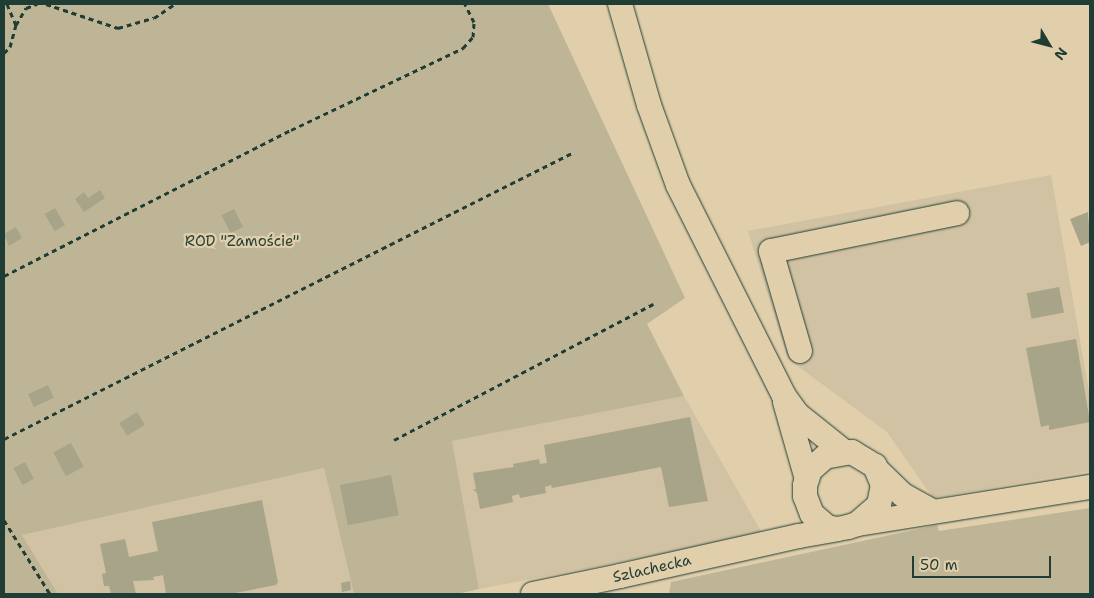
<!DOCTYPE html>
<html>
<head>
<meta charset="utf-8">
<style>
	body { margin:0 }
	#map { position:relative; width:1094px; height:598px; overflow:hidden; background:#e1cfac; font-family:"Shantell Sans",sans-serif }
	div>[style] { position:absolute }
	.built>* { inset:0; background:#d0c2a2 }
	.green>* { inset:0; background:#beb596 }
	.building>* { inset:0; background:#a8a489; transform-origin:0 0 }
	.path>* { height:3px; margin-top:-1.5px; transform-origin:0; background:repeating-linear-gradient(90deg,#1f3d34 0 5px,transparent 0 9px) }
	.roads { filter:drop-shadow(0 0 1px #1f3d34) drop-shadow(0 0 1px #1f3d34) }
	.minor>* { height:24px; margin:-12px; padding:0 12px; transform-origin:12px; border-radius:12px; background:#e1cfac }
	span { translate:-50% -50%; white-space:nowrap; text-align:center; line-height:1.15; -webkit-text-stroke:4.5px #e1cfac; paint-order:stroke }
	.park-label { font-size:15px; color:#274339 }
	.street-label { font-size:15px; color:#1f3d34 }
	.frame { position:absolute; inset:0; border:5px solid #1f3d34; pointer-events:none }
	.north { position:absolute; left:1024px; top:20px; width:50px; height:50px; -webkit-text-stroke:4px #e1cfac; paint-order:stroke; rotate:127deg; font-size:14px; font-weight:700; line-height:20px; text-align:center; color:#1f3d34 }
	.north::after { content:''; display:block; margin:auto; width:18px; height:22px; background:#1f3d34; clip-path:polygon(50% 0,100% 100%,50% 72%,0 100%) }
	.scale { position:absolute; left:912px; top:556px; width:139px; height:22px; box-sizing:border-box; border:2px solid #1f3d34; border-top:0; padding-left:6px; font-size:15px; line-height:18px; white-space:nowrap; color:#1f3d34; -webkit-text-stroke:4px #e1cfac; paint-order:stroke }
</style>
</head>
<body>
<div id="map">
	<div class="built">
		<i style="clip-path:polygon(1051px 175px,1090px 397px,1090px 471px,933px 498px,887px 432px,788px 359px,748px 231px)"></i>
		<i style="clip-path:polygon(684px 396px,763px 535px,479px 589px,452px 441px)"></i>
		<i style="clip-path:polygon(324px 468px,354px 594px,58px 594px,22px 535px)"></i>
	</div>
	<div class="green">
		<i style="clip-path:polygon(4px 4px,548px 4px,685px 298px,647px 324px,684px 396px,452px 441px,479px 589px,457px 594px,354px 594px,324px 468px,22px 535px,58px 594px,4px 594px)"></i>
		<i style="clip-path:polygon(1090px 508px,1090px 594px,669px 594px,671px 582px,937px 525px,939px 531px)"></i>
	</div>
	<div class="building">
		<i style="clip-path:polygon(100px 190px,105px 198px,84px 212px,75px 199px,84px 192px,88px 198px)"></i>
		<i style="left:55px;top:208px;width:20px;height:12px;rotate:60deg"></i>
		<i style="left:234px;top:209px;width:20px;height:14px;rotate:63deg"></i>
		<i style="clip-path:polygon(1088px 212px,1090px 242px,1081px 246px,1070px 219px)"></i>
		<i style="clip-path:polygon(16px 227px,22px 238px,9px 246px,4px 234px)"></i>
		<i style="left:1059px;top:287px;width:26px;height:33px;rotate:79deg"></i>
		<i style="clip-path:polygon(1076px 339px,1090px 422px,1049px 430px,1049px 425px,1041px 427px,1026px 348px)"></i>
		<i style="left:48px;top:385px;width:14px;height:22px;rotate:65deg"></i>
		<i style="left:137px;top:412px;width:15px;height:21px;rotate:58deg"></i>
		<i style="clip-path:polygon(690px 417px,708px 501px,669px 507px,661px 467px,552px 488px,551px 485px,545px 487px,546px 493px,520px 498px,519px 494px,512px 496px,513px 502px,480px 509px,477px 493px,473px 489px,476px 489px,473px 473px,514px 467px,513px 464px,539px 459px,540px 464px,547px 463px,544px 445px)"></i>
		<i style="left:71px;top:443px;width:27px;height:20px;rotate:62deg"></i>
		<i style="left:25px;top:462px;width:19px;height:13px;rotate:62deg"></i>
		<i style="left:391px;top:475px;width:41px;height:52px;rotate:79deg"></i>
		<i style="clip-path:polygon(262px 500px,278px 582px,276px 585px,230px 594px,166px 594px,163px 575px,153px 577px,154px 580px,133px 581px,136px 594px,111px 594px,109px 586px,104px 586px,102px 574px,106px 573px,100px 544px,125px 539px,129px 557px,158px 551px,152px 522px)"></i>
		<i style="clip-path:polygon(350px 581px,351px 590px,342px 592px,341px 583px)"></i>
	</div>
	<div class="path">
		<i style="left:7px;top:4px;width:23px;rotate:67deg"></i>
		<i style="left:46px;top:4px;width:76px;rotate:18.4deg"></i>
		<i style="left:118px;top:28px;width:37px;rotate:-16deg"></i>
		<i style="left:154px;top:18px;width:25px;rotate:-34deg"></i>
		<i style="left:4px;top:53px;width:8px;rotate:-45deg"></i>
		<i style="left:10px;top:47px;width:23px;rotate:-75deg"></i>
		<i style="left:16px;top:25px;width:20px;rotate:-60deg"></i>
		<i style="left:26px;top:8px;width:12px;rotate:-20deg"></i>
		<i style="left:4px;top:276px;width:322px;rotate:-27deg"></i>
		<i style="left:291px;top:130px;width:191px;rotate:-25.5deg"></i>
		<i style="left:463px;top:48px;width:15px;rotate:-48deg"></i>
		<i style="left:473px;top:37px;width:15px;rotate:-86deg"></i>
		<i style="left:474px;top:22px;width:20px;rotate:-117deg"></i>
		<i style="left:4px;top:439px;width:638px;rotate:-26.73deg"></i>
		<i style="left:394px;top:440px;width:293px;rotate:-27.7deg"></i>
		<i style="left:4px;top:520px;width:87px;rotate:58.1deg"></i>
	</div>
	<div class="roads">
		<div class="minor">
			<i style="left:620px;top:4px;width:105px;rotate:74deg"></i>
			<i style="left:649px;top:105px;width:85px;rotate:70.1deg"></i>
			<i style="left:678px;top:185px;width:236px;rotate:63.3deg"></i>
			<i style="left:784px;top:396px;width:22px;rotate:54deg"></i>
			<i style="left:797px;top:414px;width:59px;rotate:38.8deg"></i>
			<i style="left:800px;top:351px;width:104px;rotate:-106.2deg"></i>
			<i style="left:771px;top:251px;width:190px;rotate:-11.5deg"></i>
			<i style="left:785px;top:402px;width:80px;rotate:74.1deg"></i>
			<i style="left:879px;top:472px;width:33px;rotate:44deg"></i>
			<i style="left:903px;top:495px;width:31px;rotate:29deg"></i>
			<i style="left:858px;top:524px;width:235px;rotate:-9.1deg"></i>
			<i style="left:533px;top:594px;width:89px;rotate:-11.7deg"></i>
			<i style="left:620px;top:576px;width:183px;rotate:-12.6deg"></i>
			<i style="left:799px;top:536px;width:39px;rotate:-10deg"></i>
			<i style="left:837px;top:529px;width:11px;rotate:-10deg"></i>
			<i style="left:848px;top:527px;width:9px;rotate:-18deg"></i>
			<i style="left:857px;top:524px;width:29px;rotate:-41deg"></i>
			<i style="left:879px;top:505px;width:20px;rotate:-79deg"></i>
			<i style="left:883px;top:485px;width:21px;rotate:-113deg"></i>
			<i style="left:875px;top:466px;width:27px;rotate:-149deg"></i>
			<i style="left:852px;top:452px;width:27px;rotate:170deg"></i>
			<i style="left:825px;top:457px;width:20px;rotate:139deg"></i>
			<i style="left:810px;top:470px;width:16px;rotate:108deg"></i>
			<i style="left:805px;top:485px;width:11px;rotate:90deg"></i>
			<i style="left:805px;top:496px;width:19px;rotate:69deg"></i>
			<i style="left:812px;top:514px;width:20px;rotate:41deg"></i>
			<i style="left:827px;top:527px;width:10px;rotate:11deg"></i>
		</div>
	</div>
	<div class="park-label">
		<span style="left:242px;top:242px">ROD "Zamoście"</span>
	</div>
	<div class="street-label">
		<span style="left:652px;top:569px;rotate:-13deg">Szlachecka</span>
	</div>
	<div class="frame"></div>
	<div class="north">N</div>
	<div class="scale">50 m</div>
</div>
</body>
</html>
